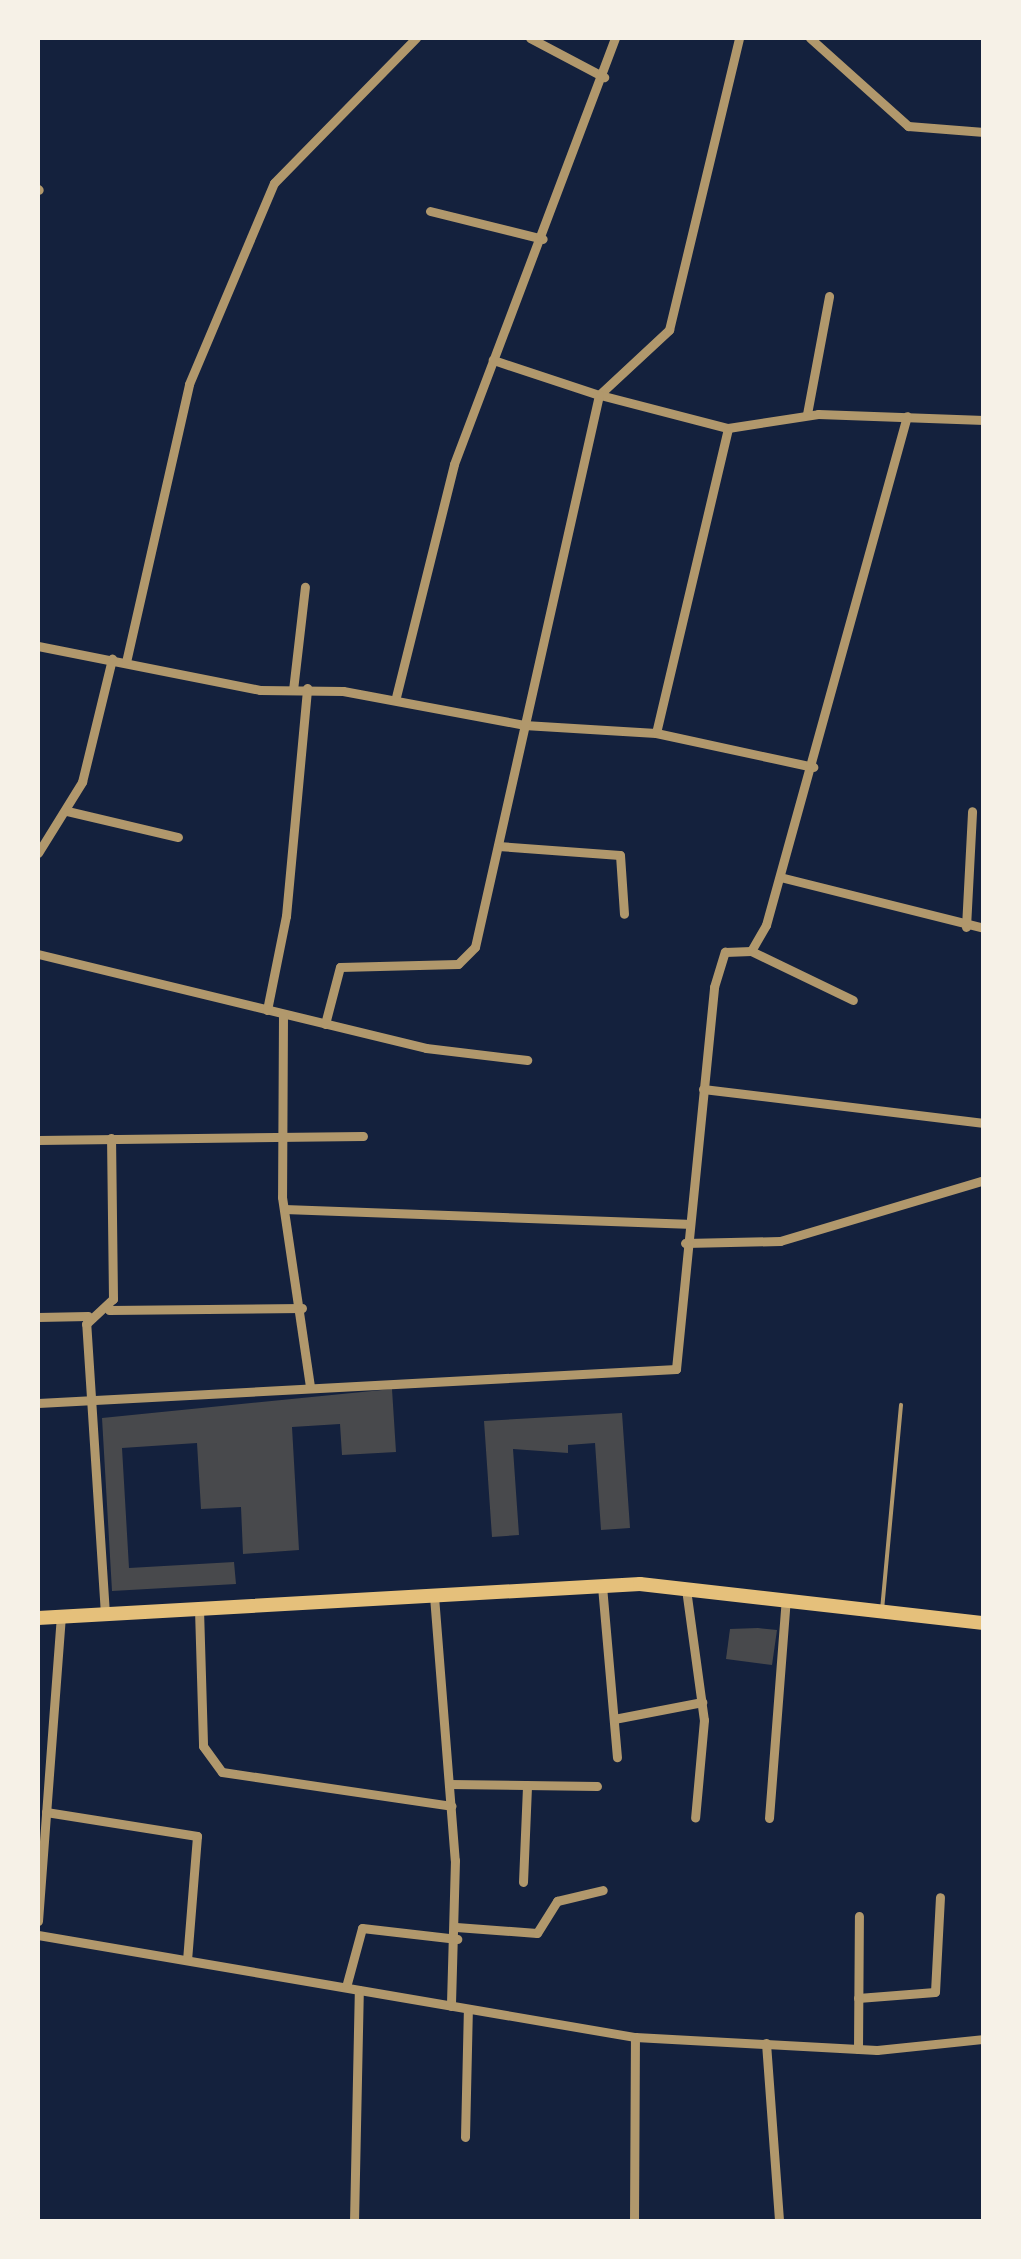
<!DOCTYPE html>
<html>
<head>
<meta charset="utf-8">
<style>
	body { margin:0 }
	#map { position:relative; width:1021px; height:2259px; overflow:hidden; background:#14213d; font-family:Karla,sans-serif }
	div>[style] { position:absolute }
	.building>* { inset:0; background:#48494c }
	.service>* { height:4px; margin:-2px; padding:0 2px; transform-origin:2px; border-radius:2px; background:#b1986c }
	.minor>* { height:9px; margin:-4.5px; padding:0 4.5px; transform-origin:4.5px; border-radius:4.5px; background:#b1986c }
	.trunk>* { height:14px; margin:-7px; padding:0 7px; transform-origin:7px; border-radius:7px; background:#e5c07b }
	span { translate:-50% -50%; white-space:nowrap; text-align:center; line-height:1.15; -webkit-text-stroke:8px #f6f1e7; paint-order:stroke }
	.frame { position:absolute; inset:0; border:40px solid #f6f1e7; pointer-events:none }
</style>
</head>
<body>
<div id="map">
	<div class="building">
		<i style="clip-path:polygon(392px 1389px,396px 1452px,342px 1455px,340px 1424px,292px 1427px,299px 1550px,243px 1554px,241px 1507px,201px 1509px,197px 1443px,122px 1448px,129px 1568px,234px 1562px,236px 1584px,112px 1591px,102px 1418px)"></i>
		<i style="clip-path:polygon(622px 1413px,630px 1528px,601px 1530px,595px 1443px,568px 1445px,568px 1453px,513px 1449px,519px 1535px,492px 1537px,484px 1421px)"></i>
		<i style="clip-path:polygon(758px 1628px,777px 1630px,772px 1665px,726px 1659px,730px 1629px)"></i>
	</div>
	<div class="service">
		<i style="left:882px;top:1610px;width:206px;rotate:-84.7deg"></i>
	</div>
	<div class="minor">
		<i style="left:530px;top:38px;width:84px;rotate:27.8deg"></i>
		<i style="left:810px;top:38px;width:132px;rotate:41.9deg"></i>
		<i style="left:908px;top:126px;width:76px;rotate:4.5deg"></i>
		<i style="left:38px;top:189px;width:1px;rotate:45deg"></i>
		<i style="left:430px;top:211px;width:116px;rotate:13.9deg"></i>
		<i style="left:599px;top:395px;width:96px;rotate:-42.9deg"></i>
		<i style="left:669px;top:330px;width:300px;rotate:-76.5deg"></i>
		<i style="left:600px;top:395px;width:132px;rotate:14.5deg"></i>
		<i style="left:807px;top:414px;width:120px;rotate:-79.4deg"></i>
		<i style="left:38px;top:646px;width:226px;rotate:11.2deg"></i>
		<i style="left:260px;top:690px;width:83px;rotate:0.7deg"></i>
		<i style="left:343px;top:691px;width:184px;rotate:10.6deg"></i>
		<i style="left:524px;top:725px;width:132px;rotate:3.5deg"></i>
		<i style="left:656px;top:733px;width:161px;rotate:12.2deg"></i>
		<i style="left:126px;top:662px;width:285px;rotate:-77.2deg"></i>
		<i style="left:189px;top:384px;width:218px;rotate:-67.1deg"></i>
		<i style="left:274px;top:183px;width:203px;rotate:-45.6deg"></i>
		<i style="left:293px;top:690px;width:104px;rotate:-83.4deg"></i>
		<i style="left:396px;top:697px;width:240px;rotate:-76deg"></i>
		<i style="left:454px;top:464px;width:455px;rotate:-69.3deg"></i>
		<i style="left:656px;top:733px;width:313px;rotate:-76.7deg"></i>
		<i style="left:728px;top:428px;width:91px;rotate:-8.8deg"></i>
		<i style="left:818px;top:414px;width:166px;rotate:2.1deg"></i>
		<i style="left:67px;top:811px;width:114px;rotate:13.2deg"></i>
		<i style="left:498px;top:846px;width:122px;rotate:4.2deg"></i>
		<i style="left:620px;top:855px;width:59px;rotate:86.1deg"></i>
		<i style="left:38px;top:853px;width:84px;rotate:-58.2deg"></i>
		<i style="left:82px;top:782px;width:127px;rotate:-76.3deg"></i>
		<i style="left:780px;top:877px;width:210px;rotate:14deg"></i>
		<i style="left:966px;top:927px;width:116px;rotate:-87deg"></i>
		<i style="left:751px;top:951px;width:113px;rotate:25.7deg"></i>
		<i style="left:38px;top:954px;width:399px;rotate:13.6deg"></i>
		<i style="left:426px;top:1048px;width:102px;rotate:6.8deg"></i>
		<i style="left:267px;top:1010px;width:96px;rotate:-78.6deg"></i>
		<i style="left:286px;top:916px;width:229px;rotate:-84.7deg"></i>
		<i style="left:283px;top:1015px;width:182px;rotate:90.3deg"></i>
		<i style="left:282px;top:1197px;width:191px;rotate:81.6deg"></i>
		<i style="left:325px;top:1024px;width:59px;rotate:-75.3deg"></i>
		<i style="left:340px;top:967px;width:118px;rotate:-1.5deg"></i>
		<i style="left:458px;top:964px;width:24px;rotate:-45deg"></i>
		<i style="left:475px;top:947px;width:566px;rotate:-77.34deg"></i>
		<i style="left:599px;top:395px;width:112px;rotate:-161.7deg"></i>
		<i style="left:703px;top:1089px;width:283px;rotate:6.9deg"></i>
		<i style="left:38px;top:1140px;width:325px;rotate:-0.7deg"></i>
		<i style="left:284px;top:1209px;width:402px;rotate:2.1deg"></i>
		<i style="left:685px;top:1243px;width:95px;rotate:-1.2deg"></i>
		<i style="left:780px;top:1241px;width:213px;rotate:-16.6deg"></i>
		<i style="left:109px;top:1310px;width:193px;rotate:-0.6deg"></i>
		<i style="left:38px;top:1317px;width:50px;rotate:-1.1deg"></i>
		<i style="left:38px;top:1403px;width:639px;rotate:-3.05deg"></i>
		<i style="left:676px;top:1369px;width:384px;rotate:-84.3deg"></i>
		<i style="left:714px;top:987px;width:37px;rotate:-73deg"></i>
		<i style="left:725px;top:952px;width:26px;rotate:-2deg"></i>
		<i style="left:751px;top:951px;width:30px;rotate:-60deg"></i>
		<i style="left:766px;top:925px;width:528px;rotate:-74.52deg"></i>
		<i style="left:602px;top:1586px;width:172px;rotate:85deg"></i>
		<i style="left:686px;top:1589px;width:132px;rotate:82.2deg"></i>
		<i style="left:704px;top:1720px;width:98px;rotate:95.2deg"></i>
		<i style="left:434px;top:1596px;width:265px;rotate:85.5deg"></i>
		<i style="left:455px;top:1860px;width:146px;rotate:91.6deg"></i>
		<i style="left:199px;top:1609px;width:137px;rotate:88.3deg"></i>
		<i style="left:203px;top:1746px;width:32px;rotate:54deg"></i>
		<i style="left:222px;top:1772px;width:232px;rotate:8.4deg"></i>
		<i style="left:105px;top:1614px;width:291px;rotate:-93.7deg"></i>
		<i style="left:86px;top:1324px;width:37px;rotate:-43deg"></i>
		<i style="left:113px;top:1299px;width:161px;rotate:-90.7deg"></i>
		<i style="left:614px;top:1719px;width:90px;rotate:-10.9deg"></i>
		<i style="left:449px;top:1784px;width:148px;rotate:0.8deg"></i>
		<i style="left:46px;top:1812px;width:153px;rotate:9deg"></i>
		<i style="left:197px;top:1836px;width:124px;rotate:94.6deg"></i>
		<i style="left:769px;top:1818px;width:220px;rotate:-85.6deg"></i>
		<i style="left:523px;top:1882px;width:97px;rotate:-87.6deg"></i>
		<i style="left:38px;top:1921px;width:305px;rotate:-85.7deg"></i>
		<i style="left:456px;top:1927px;width:81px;rotate:4.2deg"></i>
		<i style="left:537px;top:1933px;width:38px;rotate:-58deg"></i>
		<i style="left:557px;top:1901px;width:47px;rotate:-13.4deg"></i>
		<i style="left:38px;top:1935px;width:606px;rotate:9.7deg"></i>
		<i style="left:346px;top:1987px;width:61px;rotate:-74.8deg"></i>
		<i style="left:362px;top:1928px;width:96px;rotate:6.6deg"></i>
		<i style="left:858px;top:1998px;width:77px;rotate:-4.5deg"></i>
		<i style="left:935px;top:1992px;width:95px;rotate:-87deg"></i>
		<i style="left:766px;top:2043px;width:179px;rotate:85.8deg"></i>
		<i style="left:858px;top:2049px;width:133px;rotate:-89.6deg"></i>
		<i style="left:465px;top:2137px;width:128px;rotate:-88.7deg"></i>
		<i style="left:354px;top:2222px;width:232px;rotate:-88.8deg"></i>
		<i style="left:634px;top:2222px;width:185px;rotate:-89.7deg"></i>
		<i style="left:635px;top:2037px;width:242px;rotate:3.1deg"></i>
		<i style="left:877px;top:2050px;width:108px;rotate:-5.9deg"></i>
	</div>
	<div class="trunk">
		<i style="left:38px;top:1618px;width:603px;rotate:-3.23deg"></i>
		<i style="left:640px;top:1584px;width:346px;rotate:6.5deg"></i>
	</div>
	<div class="frame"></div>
</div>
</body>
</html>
